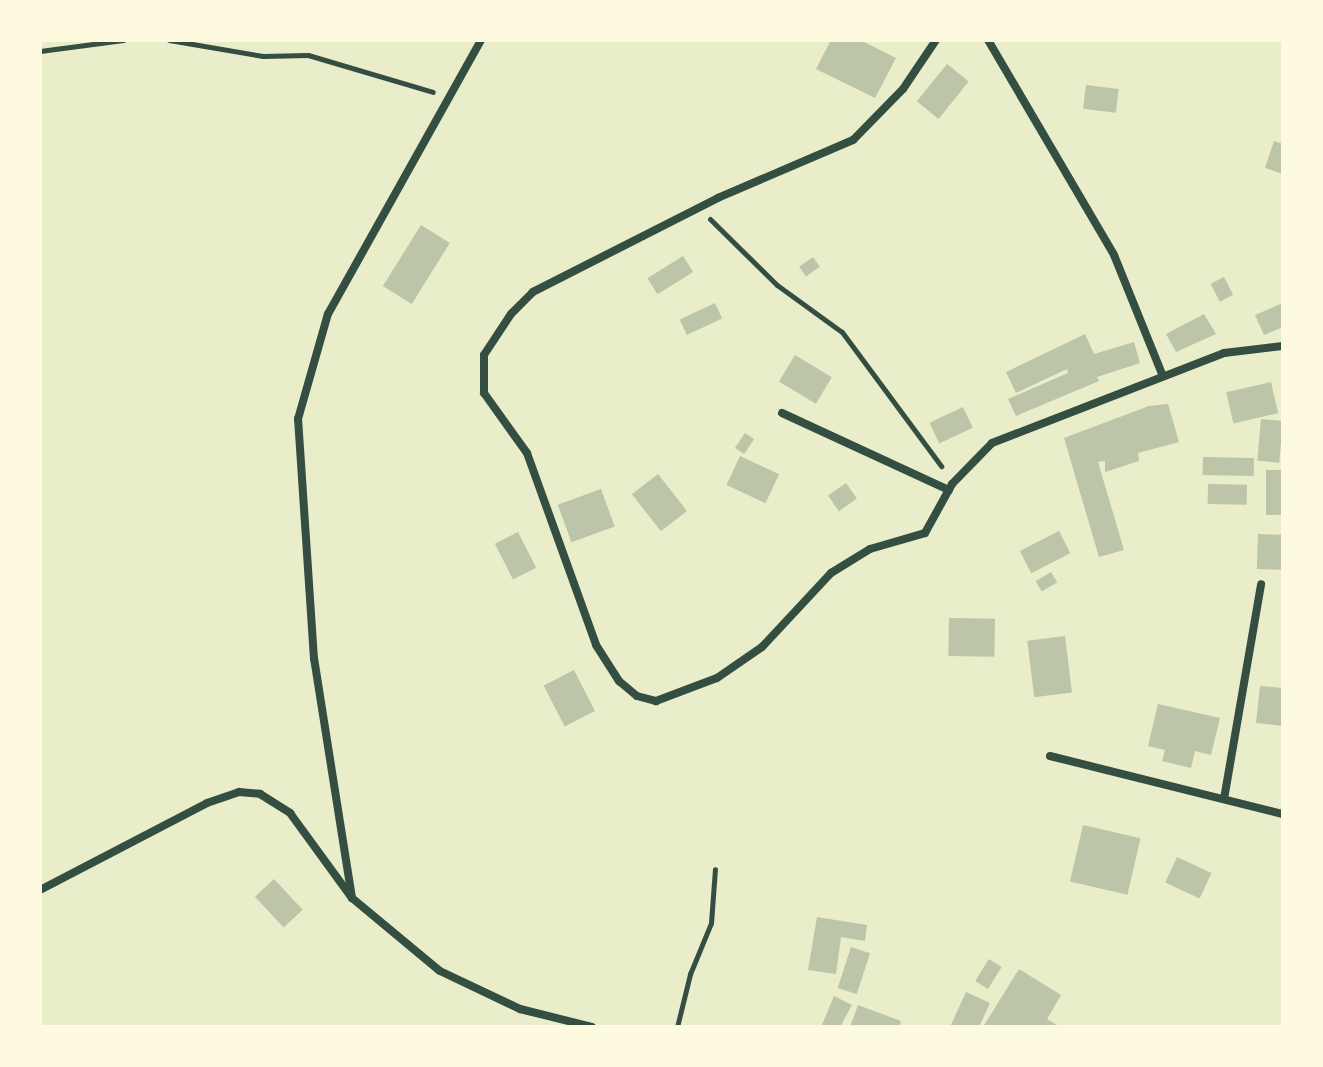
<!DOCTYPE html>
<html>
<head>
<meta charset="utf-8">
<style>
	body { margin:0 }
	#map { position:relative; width:1323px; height:1067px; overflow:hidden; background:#e9edc9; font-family:Lato,sans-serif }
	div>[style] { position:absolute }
	.building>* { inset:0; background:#bcc5a7; transform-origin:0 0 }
	.path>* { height:5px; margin:-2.5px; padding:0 2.5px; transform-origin:2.5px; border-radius:2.5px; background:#344e41 }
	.minor>* { height:8px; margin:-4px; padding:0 4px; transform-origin:4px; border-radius:4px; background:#344e41 }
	span { translate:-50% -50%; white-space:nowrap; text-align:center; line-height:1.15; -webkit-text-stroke:8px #fefae0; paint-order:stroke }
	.frame { position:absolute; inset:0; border:42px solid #fefae0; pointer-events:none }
</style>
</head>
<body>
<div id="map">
	<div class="building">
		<i style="clip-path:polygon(831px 40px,860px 40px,896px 58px,875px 98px,816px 69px)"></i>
		<i style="left:947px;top:64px;width:28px;height:48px;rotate:39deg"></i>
		<i style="left:1086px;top:85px;width:33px;height:24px;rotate:7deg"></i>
		<i style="clip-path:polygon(1274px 141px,1283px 144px,1283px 174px,1265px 168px)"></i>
		<i style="left:421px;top:225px;width:34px;height:72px;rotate:32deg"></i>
		<i style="left:683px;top:256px;width:19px;height:42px;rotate:58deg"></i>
		<i style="left:813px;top:257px;width:12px;height:17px;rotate:55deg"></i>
		<i style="left:1224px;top:277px;width:20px;height:15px;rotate:63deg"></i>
		<i style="left:715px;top:303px;width:17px;height:39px;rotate:65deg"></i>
		<i style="clip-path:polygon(1283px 303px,1283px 327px,1264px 335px,1255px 315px)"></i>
		<i style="clip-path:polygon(1204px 314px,1216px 334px,1176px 352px,1166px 334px)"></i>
		<i style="clip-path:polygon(1085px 334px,1094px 354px,1134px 342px,1140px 363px,1097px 377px,1099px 381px,1016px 416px,1008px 399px,1068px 373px,1067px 369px,1016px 393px,1006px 372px)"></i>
		<i style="left:795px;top:355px;width:43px;height:31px;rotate:31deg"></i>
		<i style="left:1271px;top:382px;width:32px;height:46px;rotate:77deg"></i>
		<i style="clip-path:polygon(1168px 404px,1179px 442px,1138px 453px,1139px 461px,1105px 472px,1105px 461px,1098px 462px,1124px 550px,1099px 557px,1064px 438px,1149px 406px)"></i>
		<i style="left:963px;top:407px;width:23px;height:37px;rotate:65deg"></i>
		<i style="left:1261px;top:419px;width:22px;height:42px;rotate:5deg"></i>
		<i style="left:745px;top:433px;width:11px;height:18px;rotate:34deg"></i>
		<i style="left:740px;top:456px;width:43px;height:32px;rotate:25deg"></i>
		<i style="left:1203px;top:457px;width:51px;height:18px;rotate:1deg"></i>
		<i style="left:1266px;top:470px;width:17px;height:45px"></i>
		<i style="left:658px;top:474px;width:47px;height:33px;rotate:52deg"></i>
		<i style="left:846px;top:483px;width:19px;height:22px;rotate:55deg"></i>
		<i style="left:1208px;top:484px;width:39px;height:20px;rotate:1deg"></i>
		<i style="left:601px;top:489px;width:40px;height:46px;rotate:70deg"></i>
		<i style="left:1059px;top:531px;width:25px;height:44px;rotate:63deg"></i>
		<i style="left:518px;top:532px;width:40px;height:26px;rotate:63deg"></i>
		<i style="left:1258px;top:534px;width:25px;height:35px;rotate:2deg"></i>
		<i style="left:1051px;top:572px;width:12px;height:18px;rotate:59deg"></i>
		<i style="left:949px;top:618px;width:46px;height:38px;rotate:1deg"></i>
		<i style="left:1065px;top:636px;width:57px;height:38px;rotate:83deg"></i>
		<i style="left:574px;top:670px;width:46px;height:34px;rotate:63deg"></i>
		<i style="clip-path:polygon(1260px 686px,1283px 688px,1283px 726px,1256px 723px)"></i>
		<i style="clip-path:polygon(1158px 704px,1220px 718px,1211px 755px,1195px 751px,1191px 768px,1162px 761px,1165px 750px,1148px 746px)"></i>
		<i style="left:1083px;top:825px;width:59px;height:58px;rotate:13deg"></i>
		<i style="left:1177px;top:857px;width:38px;height:28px;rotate:25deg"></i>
		<i style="left:274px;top:879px;width:42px;height:26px;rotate:47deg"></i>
		<i style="clip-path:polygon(817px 917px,867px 925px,865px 941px,841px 937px,836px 974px,808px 970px)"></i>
		<i style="left:851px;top:947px;width:20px;height:43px;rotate:18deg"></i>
		<i style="left:989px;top:959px;width:15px;height:26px;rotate:32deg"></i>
		<i style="clip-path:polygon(1019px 969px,1061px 995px,1047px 1019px,1060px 1027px,983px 1027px)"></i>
		<i style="clip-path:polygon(966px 992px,990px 1003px,979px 1027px,950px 1027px)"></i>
		<i style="clip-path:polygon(834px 996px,852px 1005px,840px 1027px,821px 1027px)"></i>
		<i style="clip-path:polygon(858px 1005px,901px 1021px,899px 1027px,850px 1027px)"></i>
	</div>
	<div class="path">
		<i style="left:169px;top:40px;width:95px;rotate:9.7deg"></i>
		<i style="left:263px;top:56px;width:45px;rotate:-1.3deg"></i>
		<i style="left:308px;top:55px;width:130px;rotate:16.5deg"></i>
		<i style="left:40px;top:51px;width:84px;rotate:-7.5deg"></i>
		<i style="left:710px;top:219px;width:94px;rotate:44.6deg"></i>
		<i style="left:777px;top:285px;width:80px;rotate:35.9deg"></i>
		<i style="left:842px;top:332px;width:167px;rotate:53.5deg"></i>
		<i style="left:677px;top:1027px;width:55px;rotate:-76.2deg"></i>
		<i style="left:690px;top:974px;width:55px;rotate:-67.6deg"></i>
		<i style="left:711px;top:923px;width:54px;rotate:-85.8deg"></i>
	</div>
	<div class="minor">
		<i style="left:936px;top:40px;width:59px;rotate:124deg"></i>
		<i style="left:903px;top:89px;width:71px;rotate:134.4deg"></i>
		<i style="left:853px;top:140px;width:147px;rotate:156.8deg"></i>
		<i style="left:718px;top:198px;width:208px;rotate:153.1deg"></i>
		<i style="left:533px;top:292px;width:31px;rotate:135deg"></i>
		<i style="left:511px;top:314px;width:49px;rotate:123.4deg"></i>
		<i style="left:484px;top:355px;width:38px;rotate:90deg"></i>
		<i style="left:484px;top:393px;width:74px;rotate:54.4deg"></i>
		<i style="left:527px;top:453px;width:204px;rotate:70.2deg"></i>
		<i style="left:596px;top:645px;width:43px;rotate:57.4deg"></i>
		<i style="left:619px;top:681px;width:23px;rotate:40deg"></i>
		<i style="left:637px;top:696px;width:20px;rotate:15deg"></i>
		<i style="left:656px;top:701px;width:65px;rotate:-20.7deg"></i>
		<i style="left:717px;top:678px;width:55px;rotate:-34.6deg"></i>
		<i style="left:762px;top:647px;width:101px;rotate:-47deg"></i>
		<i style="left:831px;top:573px;width:46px;rotate:-31.6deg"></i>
		<i style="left:870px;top:549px;width:57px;rotate:-16.2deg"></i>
		<i style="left:925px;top:533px;width:56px;rotate:-61.1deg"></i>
		<i style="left:952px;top:484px;width:57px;rotate:-45.7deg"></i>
		<i style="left:992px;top:443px;width:249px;rotate:-21.2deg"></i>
		<i style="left:1224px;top:353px;width:59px;rotate:-6.8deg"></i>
		<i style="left:988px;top:40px;width:249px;rotate:59.6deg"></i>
		<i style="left:1114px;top:255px;width:128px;rotate:68deg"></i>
		<i style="left:782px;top:413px;width:184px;rotate:24.8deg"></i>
		<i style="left:1050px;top:756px;width:240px;rotate:14deg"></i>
		<i style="left:1224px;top:799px;width:218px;rotate:-80.2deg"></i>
		<i style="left:40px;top:890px;width:188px;rotate:-27.5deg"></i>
		<i style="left:207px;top:803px;width:34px;rotate:-19deg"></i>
		<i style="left:239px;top:792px;width:21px;rotate:5deg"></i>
		<i style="left:260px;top:794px;width:36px;rotate:32deg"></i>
		<i style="left:290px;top:813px;width:105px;rotate:53.9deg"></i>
		<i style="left:352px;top:898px;width:114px;rotate:39.7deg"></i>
		<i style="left:440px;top:971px;width:89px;rotate:25.4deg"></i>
		<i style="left:520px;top:1009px;width:74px;rotate:14deg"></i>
		<i style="left:352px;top:898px;width:242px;rotate:-99deg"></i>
		<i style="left:314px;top:659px;width:241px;rotate:-93.8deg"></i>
		<i style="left:298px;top:419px;width:109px;rotate:-74.1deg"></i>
		<i style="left:328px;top:314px;width:314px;rotate:-60.8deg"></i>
	</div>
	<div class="frame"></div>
</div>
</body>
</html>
